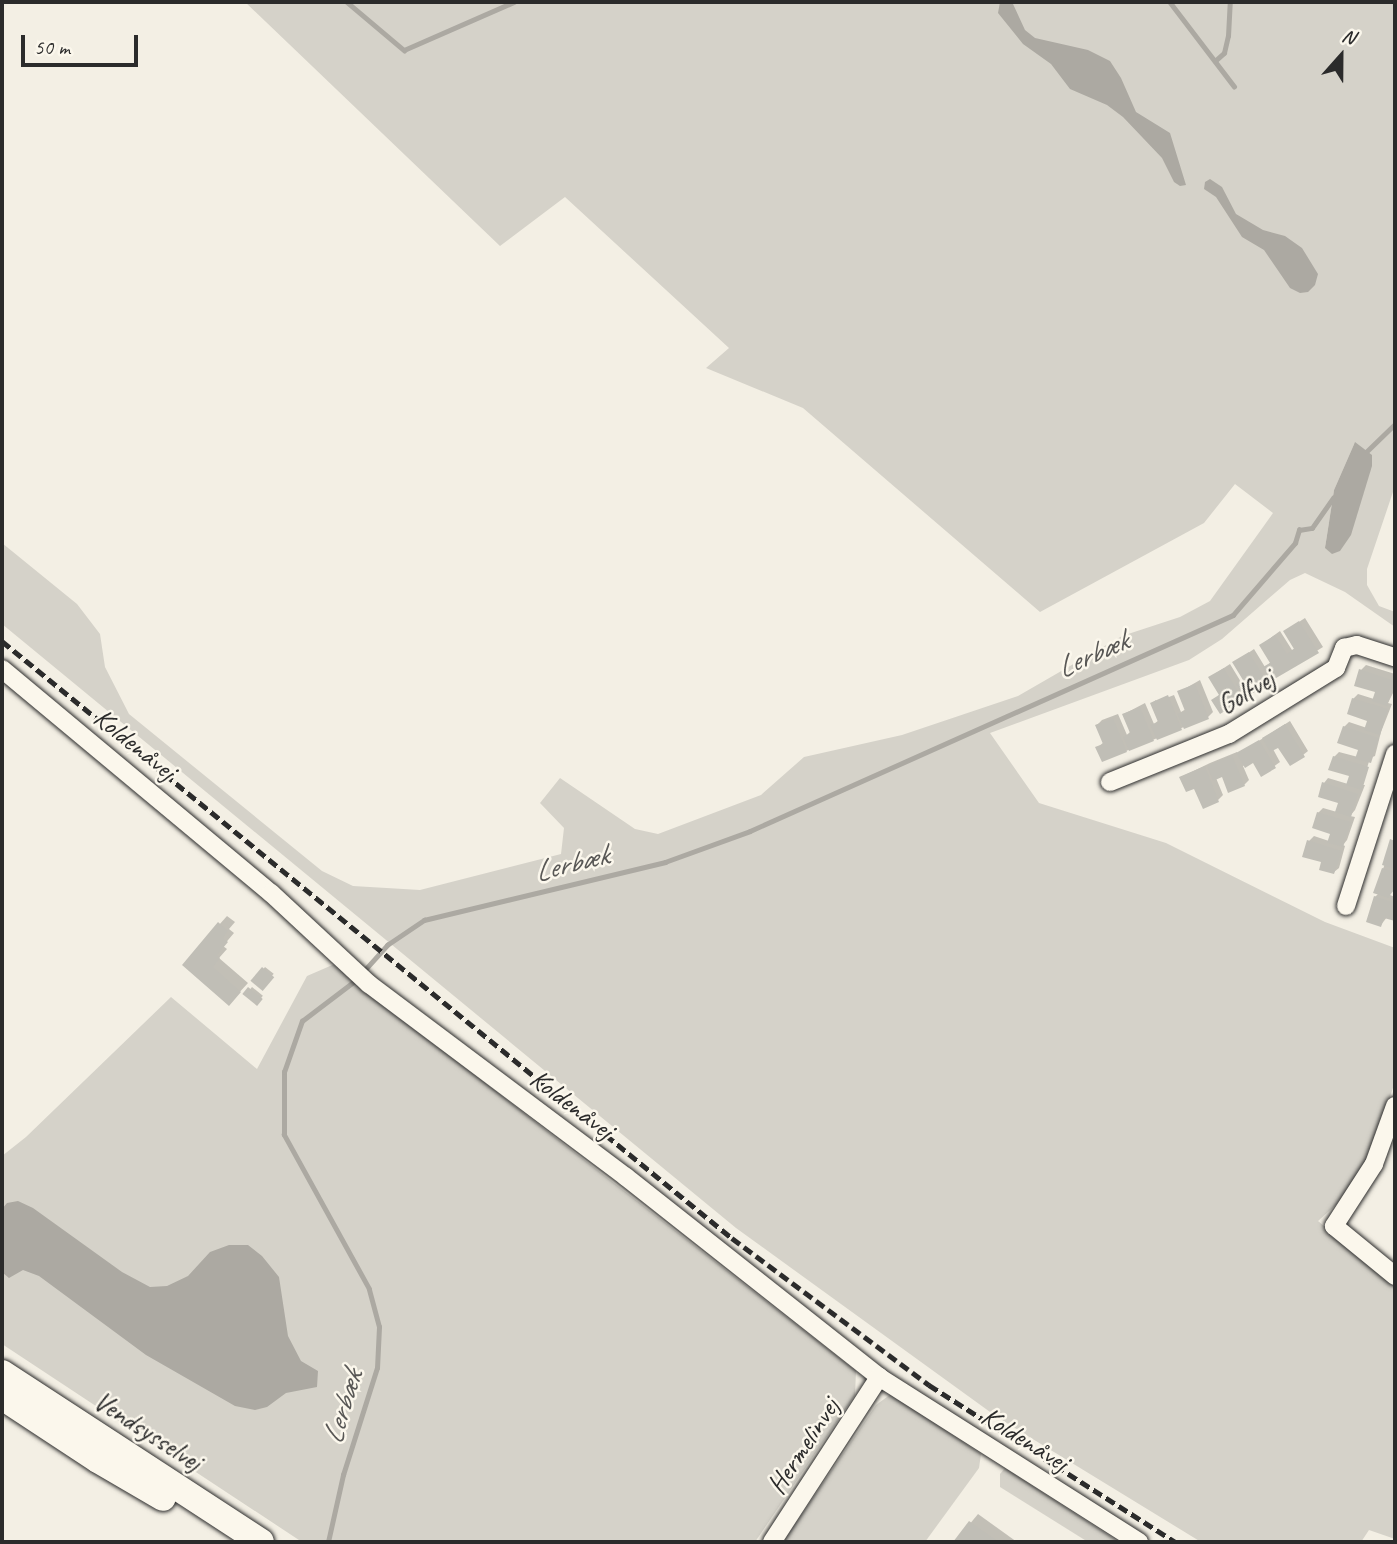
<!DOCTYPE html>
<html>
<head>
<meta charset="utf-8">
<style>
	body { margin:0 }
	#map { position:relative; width:1397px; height:1544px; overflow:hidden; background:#f3efe4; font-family:Caveat,sans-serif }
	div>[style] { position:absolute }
	.green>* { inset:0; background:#d5d2c9 }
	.water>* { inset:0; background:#aca9a2 }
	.shadow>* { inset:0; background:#0003; transform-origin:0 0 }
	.stream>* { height:4.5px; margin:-2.25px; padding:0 2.25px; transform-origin:2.25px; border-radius:2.25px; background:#aca9a2 }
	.building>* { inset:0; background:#c0beb6; transform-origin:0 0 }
	.roads { filter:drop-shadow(0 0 2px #2b2b2b) drop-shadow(0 0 2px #2b2b2b) }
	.street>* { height:18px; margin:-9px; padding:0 9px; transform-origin:9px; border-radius:9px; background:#fbf7ec }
	.secondary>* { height:26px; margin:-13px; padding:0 13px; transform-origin:13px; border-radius:13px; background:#fbf7ec }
	.rail>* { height:4.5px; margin-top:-2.25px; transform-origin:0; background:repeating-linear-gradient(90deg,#2b2b2b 0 10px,transparent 0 15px) }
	span { translate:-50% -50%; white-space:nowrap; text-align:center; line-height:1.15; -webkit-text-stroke:5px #fbf7ec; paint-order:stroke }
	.street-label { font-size:28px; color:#2b2b2b }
	.water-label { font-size:30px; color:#585755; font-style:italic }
	.frame { position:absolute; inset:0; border:4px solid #2b2b2b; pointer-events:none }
	.north { position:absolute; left:1306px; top:21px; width:70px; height:70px; -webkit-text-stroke:5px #fbf7ec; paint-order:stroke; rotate:21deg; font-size:19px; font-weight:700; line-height:28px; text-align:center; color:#2b2b2b }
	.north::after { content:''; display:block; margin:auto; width:24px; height:32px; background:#2b2b2b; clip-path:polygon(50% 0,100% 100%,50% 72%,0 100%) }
	.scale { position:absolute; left:21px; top:35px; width:117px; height:32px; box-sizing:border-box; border:4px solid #2b2b2b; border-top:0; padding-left:9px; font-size:21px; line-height:24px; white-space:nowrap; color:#2b2b2b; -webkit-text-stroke:5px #fbf7ec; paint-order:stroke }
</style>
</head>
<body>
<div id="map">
	<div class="green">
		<i style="clip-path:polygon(evenodd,245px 2px,1395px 2px,1395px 486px,1367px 569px,1367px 585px,1379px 606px,1395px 612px,1395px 627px,1345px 592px,1305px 573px,1290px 580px,1222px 639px,1189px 660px,990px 733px,1039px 803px,1166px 843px,1325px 922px,1395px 948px,1395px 1082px,1368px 1161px,1339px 1202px,1318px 1221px,1395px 1285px,1395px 1539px,1369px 1530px,1361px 1542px,1201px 1542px,997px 1417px,736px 1228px,2px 624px,2px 543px,77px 604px,100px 634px,105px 667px,129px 714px,322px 871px,353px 886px,420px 890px,561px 854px,564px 828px,540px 803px,560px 778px,635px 829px,658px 834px,761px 795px,804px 757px,902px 735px,1018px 696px,1122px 636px,1180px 617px,1210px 601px,1273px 513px,1235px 484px,1204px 523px,1040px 612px,803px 408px,706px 368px,729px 348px,565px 197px,500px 246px,245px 2px,1355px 442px,1325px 548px,1334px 490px,1355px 442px)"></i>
		<i style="clip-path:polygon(337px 963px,368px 992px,856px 1371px,855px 1395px,755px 1542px,302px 1542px,2px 1344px,2px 1156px,26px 1137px,171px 997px,257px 1069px,307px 976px)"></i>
		<i style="clip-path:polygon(891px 1394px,981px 1454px,979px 1468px,925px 1542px,783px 1542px,876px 1405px)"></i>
		<i style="clip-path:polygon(1005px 1468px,1119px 1542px,1088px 1542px,1000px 1487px,1000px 1474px)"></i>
	</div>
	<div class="water">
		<i style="clip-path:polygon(1000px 2px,1013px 4px,1025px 30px,1035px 38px,1088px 50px,1110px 61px,1121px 78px,1136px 112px,1170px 133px,1186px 185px,1180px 186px,1174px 182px,1162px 158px,1123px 117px,1107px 105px,1070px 89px,1051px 64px,1023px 44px,998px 13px)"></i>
		<i style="clip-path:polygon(1210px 179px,1222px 187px,1236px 214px,1263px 230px,1285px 236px,1302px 248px,1318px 274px,1315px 285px,1308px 292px,1300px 293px,1290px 288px,1264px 250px,1242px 237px,1216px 197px,1204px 189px,1205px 182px)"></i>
		<i style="clip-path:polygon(1355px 442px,1372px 455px,1372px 466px,1351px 535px,1340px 551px,1332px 554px,1325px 548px,1334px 490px)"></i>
		<i style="clip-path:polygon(18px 1201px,33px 1208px,122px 1272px,150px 1287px,167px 1286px,188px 1276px,210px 1252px,229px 1245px,248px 1245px,262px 1256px,279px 1277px,288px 1336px,301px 1361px,318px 1371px,317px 1387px,286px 1393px,267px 1407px,255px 1410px,235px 1406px,146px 1355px,39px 1276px,23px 1270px,9px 1278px,3px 1273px,2px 1266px,2px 1209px,7px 1203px)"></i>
	</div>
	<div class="shadow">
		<i style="clip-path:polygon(1305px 618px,1323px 647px,1220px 711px,1214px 700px,1220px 694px,1210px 677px,1230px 664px,1241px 682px,1243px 680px,1235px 662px,1254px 649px,1265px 667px,1271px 662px,1261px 645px,1280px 631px,1292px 650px,1295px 648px,1285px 631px)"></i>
		<i style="clip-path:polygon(1366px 665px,1395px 674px,1395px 689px,1388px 703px,1392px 704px,1381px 732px,1375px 756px,1370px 758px,1362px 785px,1365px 785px,1355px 810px,1350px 816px,1355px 817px,1347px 840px,1343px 845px,1345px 846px,1339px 868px,1334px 872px,1309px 841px,1314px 836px,1329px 841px,1332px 833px,1318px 813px,1323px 808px,1337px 812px,1340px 802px,1324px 783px,1328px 778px,1348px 784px,1351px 775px,1334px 757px,1339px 752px,1358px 757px,1360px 748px,1344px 727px,1349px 722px,1367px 728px,1369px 720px,1353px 699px,1358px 694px,1374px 699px,1377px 691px,1361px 670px)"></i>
		<i style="clip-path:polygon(1200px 680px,1213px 712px,1208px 717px,1126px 751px,1097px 748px,1104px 742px,1097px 725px,1102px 720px,1118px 714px,1127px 735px,1131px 731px,1124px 714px,1145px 703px,1154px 724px,1159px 720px,1152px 703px,1156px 700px,1156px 702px,1174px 695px,1181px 712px,1186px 709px,1179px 692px)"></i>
		<i style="clip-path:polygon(1290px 721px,1308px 751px,1303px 755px,1279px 745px,1273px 749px,1280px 762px,1262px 775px,1254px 760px,1243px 766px,1249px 780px,1244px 785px,1223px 775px,1216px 778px,1223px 795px,1218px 800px,1181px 777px,1210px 763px,1237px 752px,1238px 754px)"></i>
		<i style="clip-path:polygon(1395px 836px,1395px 889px,1390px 895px,1395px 897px,1395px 919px,1387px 917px,1381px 925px,1375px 897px,1379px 893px,1383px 869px)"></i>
		<i style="clip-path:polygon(227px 916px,235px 922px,229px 929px,234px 933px,223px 946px,227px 949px,219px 958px,248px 983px,237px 995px,184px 964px)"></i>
		<i style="left:265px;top:967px;width:11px;height:18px;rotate:38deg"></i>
		<i style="left:252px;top:987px;width:14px;height:10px;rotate:39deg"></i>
		<i style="clip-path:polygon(978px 1514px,1017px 1542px,955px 1542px)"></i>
	</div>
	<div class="stream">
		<i style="left:347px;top:2px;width:75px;rotate:40.1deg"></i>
		<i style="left:404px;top:50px;width:120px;rotate:-23.6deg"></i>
		<i style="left:1170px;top:2px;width:106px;rotate:52.7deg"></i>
		<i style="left:1215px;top:61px;width:12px;rotate:-42deg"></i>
		<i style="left:1224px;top:53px;width:17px;rotate:-77deg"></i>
		<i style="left:1228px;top:36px;width:34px;rotate:-87deg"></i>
		<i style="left:1367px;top:451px;width:39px;rotate:-44deg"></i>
		<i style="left:362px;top:973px;width:38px;rotate:-48deg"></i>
		<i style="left:387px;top:945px;width:45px;rotate:-34deg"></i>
		<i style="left:424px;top:920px;width:248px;rotate:-13.5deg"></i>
		<i style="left:665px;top:862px;width:90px;rotate:-20deg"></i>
		<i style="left:750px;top:831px;width:529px;rotate:-24.09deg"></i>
		<i style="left:1233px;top:615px;width:95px;rotate:-49.3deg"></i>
		<i style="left:1295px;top:543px;width:14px;rotate:-73deg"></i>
		<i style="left:1299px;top:530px;width:13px;rotate:-9deg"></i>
		<i style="left:1312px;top:528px;width:37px;rotate:-55deg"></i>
		<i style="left:328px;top:1542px;width:69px;rotate:-77.4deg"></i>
		<i style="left:343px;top:1475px;width:112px;rotate:-72.4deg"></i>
		<i style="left:377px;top:1368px;width:41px;rotate:-87.2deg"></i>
		<i style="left:379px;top:1327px;width:39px;rotate:-105deg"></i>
		<i style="left:369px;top:1289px;width:176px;rotate:-118.9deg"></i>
		<i style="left:284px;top:1135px;width:63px;rotate:-90deg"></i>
		<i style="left:284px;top:1072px;width:54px;rotate:-70.6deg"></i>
		<i style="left:302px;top:1021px;width:68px;rotate:-37.2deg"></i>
	</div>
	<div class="building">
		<i style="clip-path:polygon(1299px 621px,1319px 653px,1271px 681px,1263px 667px,1270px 663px,1259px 645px,1275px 635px,1287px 654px,1294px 649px,1283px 631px)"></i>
		<i style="clip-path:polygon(1249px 652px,1268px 684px,1245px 698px,1236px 684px,1243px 680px,1232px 662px)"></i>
		<i style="clip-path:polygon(1224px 668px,1243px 700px,1220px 714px,1211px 700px,1219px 695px,1208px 677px)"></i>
		<i style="clip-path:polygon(1359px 669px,1395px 681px,1387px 706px,1372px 701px,1375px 692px,1354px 686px)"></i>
		<i style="clip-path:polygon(1195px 684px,1209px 719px,1184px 729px,1177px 714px,1185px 711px,1177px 691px)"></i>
		<i style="clip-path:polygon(1168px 695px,1182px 730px,1157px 740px,1150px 725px,1158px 722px,1150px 703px)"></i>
		<i style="clip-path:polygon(1352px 698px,1388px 709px,1380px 735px,1364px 730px,1367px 721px,1347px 714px)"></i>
		<i style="clip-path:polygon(1140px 707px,1154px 741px,1129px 751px,1123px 737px,1130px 733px,1122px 714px)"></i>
		<i style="clip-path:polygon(1113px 718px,1127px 752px,1102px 762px,1095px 747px,1103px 744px,1095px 725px)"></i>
		<i style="clip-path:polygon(1285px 724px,1305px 757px,1290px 766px,1278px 748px,1270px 752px,1262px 738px)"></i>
		<i style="clip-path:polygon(1343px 726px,1379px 738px,1371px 763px,1355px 759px,1358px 750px,1337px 743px)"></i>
		<i style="clip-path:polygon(1259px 740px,1276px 768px,1261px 777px,1253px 763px,1245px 768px,1236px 753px)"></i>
		<i style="clip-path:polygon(1232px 755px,1245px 786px,1228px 793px,1222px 777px,1213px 781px,1207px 766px)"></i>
		<i style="clip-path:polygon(1333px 756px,1369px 767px,1362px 790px,1346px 785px,1349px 776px,1328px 770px)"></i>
		<i style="clip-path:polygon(1205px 766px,1219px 802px,1203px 809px,1194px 789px,1186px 792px,1179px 777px)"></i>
		<i style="clip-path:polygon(1322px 782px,1358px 794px,1351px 817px,1335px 812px,1338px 803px,1318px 797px)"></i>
		<i style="clip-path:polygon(1317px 812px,1351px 822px,1343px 847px,1327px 843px,1330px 834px,1312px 828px)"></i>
		<i style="clip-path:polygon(1390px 839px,1395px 841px,1395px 869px,1382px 865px)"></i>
		<i style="clip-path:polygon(1307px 840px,1342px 851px,1334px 874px,1319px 870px,1321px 862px,1302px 857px)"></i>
		<i style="clip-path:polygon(1382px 868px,1395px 872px,1395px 890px,1392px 889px,1389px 898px,1373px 893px)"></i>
		<i style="clip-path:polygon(1374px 896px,1395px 903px,1395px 921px,1384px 918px,1381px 927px,1366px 922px)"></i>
		<i style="clip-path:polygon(218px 922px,228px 931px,223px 938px,228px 942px,217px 955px,220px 958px,213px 967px,241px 992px,229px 1006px,182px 965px)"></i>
		<i style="left:262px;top:967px;width:16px;height:18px;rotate:40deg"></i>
		<i style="left:248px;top:987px;width:19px;height:9px;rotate:39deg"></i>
		<i style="clip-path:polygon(969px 1521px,999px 1542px,953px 1542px)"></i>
	</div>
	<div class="roads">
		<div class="street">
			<i style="left:2px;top:669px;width:350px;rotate:39.8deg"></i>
			<i style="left:271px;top:893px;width:134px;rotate:42.9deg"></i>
			<i style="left:369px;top:984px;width:321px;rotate:36.9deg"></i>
			<i style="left:626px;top:1177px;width:323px;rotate:38.3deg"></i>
			<i style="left:879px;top:1377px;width:308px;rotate:32.4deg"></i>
			<i style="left:1110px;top:782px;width:128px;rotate:-22deg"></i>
			<i style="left:1229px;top:734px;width:126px;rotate:-31.7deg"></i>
			<i style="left:1336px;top:668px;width:22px;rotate:-68deg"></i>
			<i style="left:1344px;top:648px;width:13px;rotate:-13deg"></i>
			<i style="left:1357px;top:645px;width:40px;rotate:18deg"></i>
			<i style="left:1346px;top:906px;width:160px;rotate:-72.1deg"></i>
			<i style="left:1395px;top:1106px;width:62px;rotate:109.9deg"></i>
			<i style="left:1374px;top:1164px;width:74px;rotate:122.8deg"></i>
			<i style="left:1334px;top:1226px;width:79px;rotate:39.3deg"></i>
			<i style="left:772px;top:1542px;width:197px;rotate:-57deg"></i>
		</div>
		<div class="secondary">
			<i style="left:2px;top:1373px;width:309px;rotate:33.1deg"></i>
			<i style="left:2px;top:1397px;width:115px;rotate:33.3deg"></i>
			<i style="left:98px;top:1460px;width:75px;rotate:30.3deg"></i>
		</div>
	</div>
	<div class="rail">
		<i style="left:2px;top:641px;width:943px;rotate:39.28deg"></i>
		<i style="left:732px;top:1238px;width:246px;rotate:36.7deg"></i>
		<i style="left:929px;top:1385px;width:292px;rotate:32.5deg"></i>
	</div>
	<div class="street-label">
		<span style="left:1246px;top:692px;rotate:-31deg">Golfvej</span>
		<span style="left:135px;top:744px;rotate:39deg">Koldenåvej</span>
		<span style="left:572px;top:1104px;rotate:37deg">Koldenåvej</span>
		<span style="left:148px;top:1431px;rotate:33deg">Vendsysselvej</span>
		<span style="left:1025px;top:1439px;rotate:32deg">Koldenåvej</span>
		<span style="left:803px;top:1446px;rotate:-57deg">Hermelinvej</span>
	</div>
	<div class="water-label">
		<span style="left:1092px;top:654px;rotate:-24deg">Lerbæk</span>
		<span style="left:571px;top:863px;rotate:-14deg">Lerbæk</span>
		<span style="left:342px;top:1407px;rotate:-73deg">Lerbæk</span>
	</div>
	<div class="frame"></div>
	<div class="north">N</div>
	<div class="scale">50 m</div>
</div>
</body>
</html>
